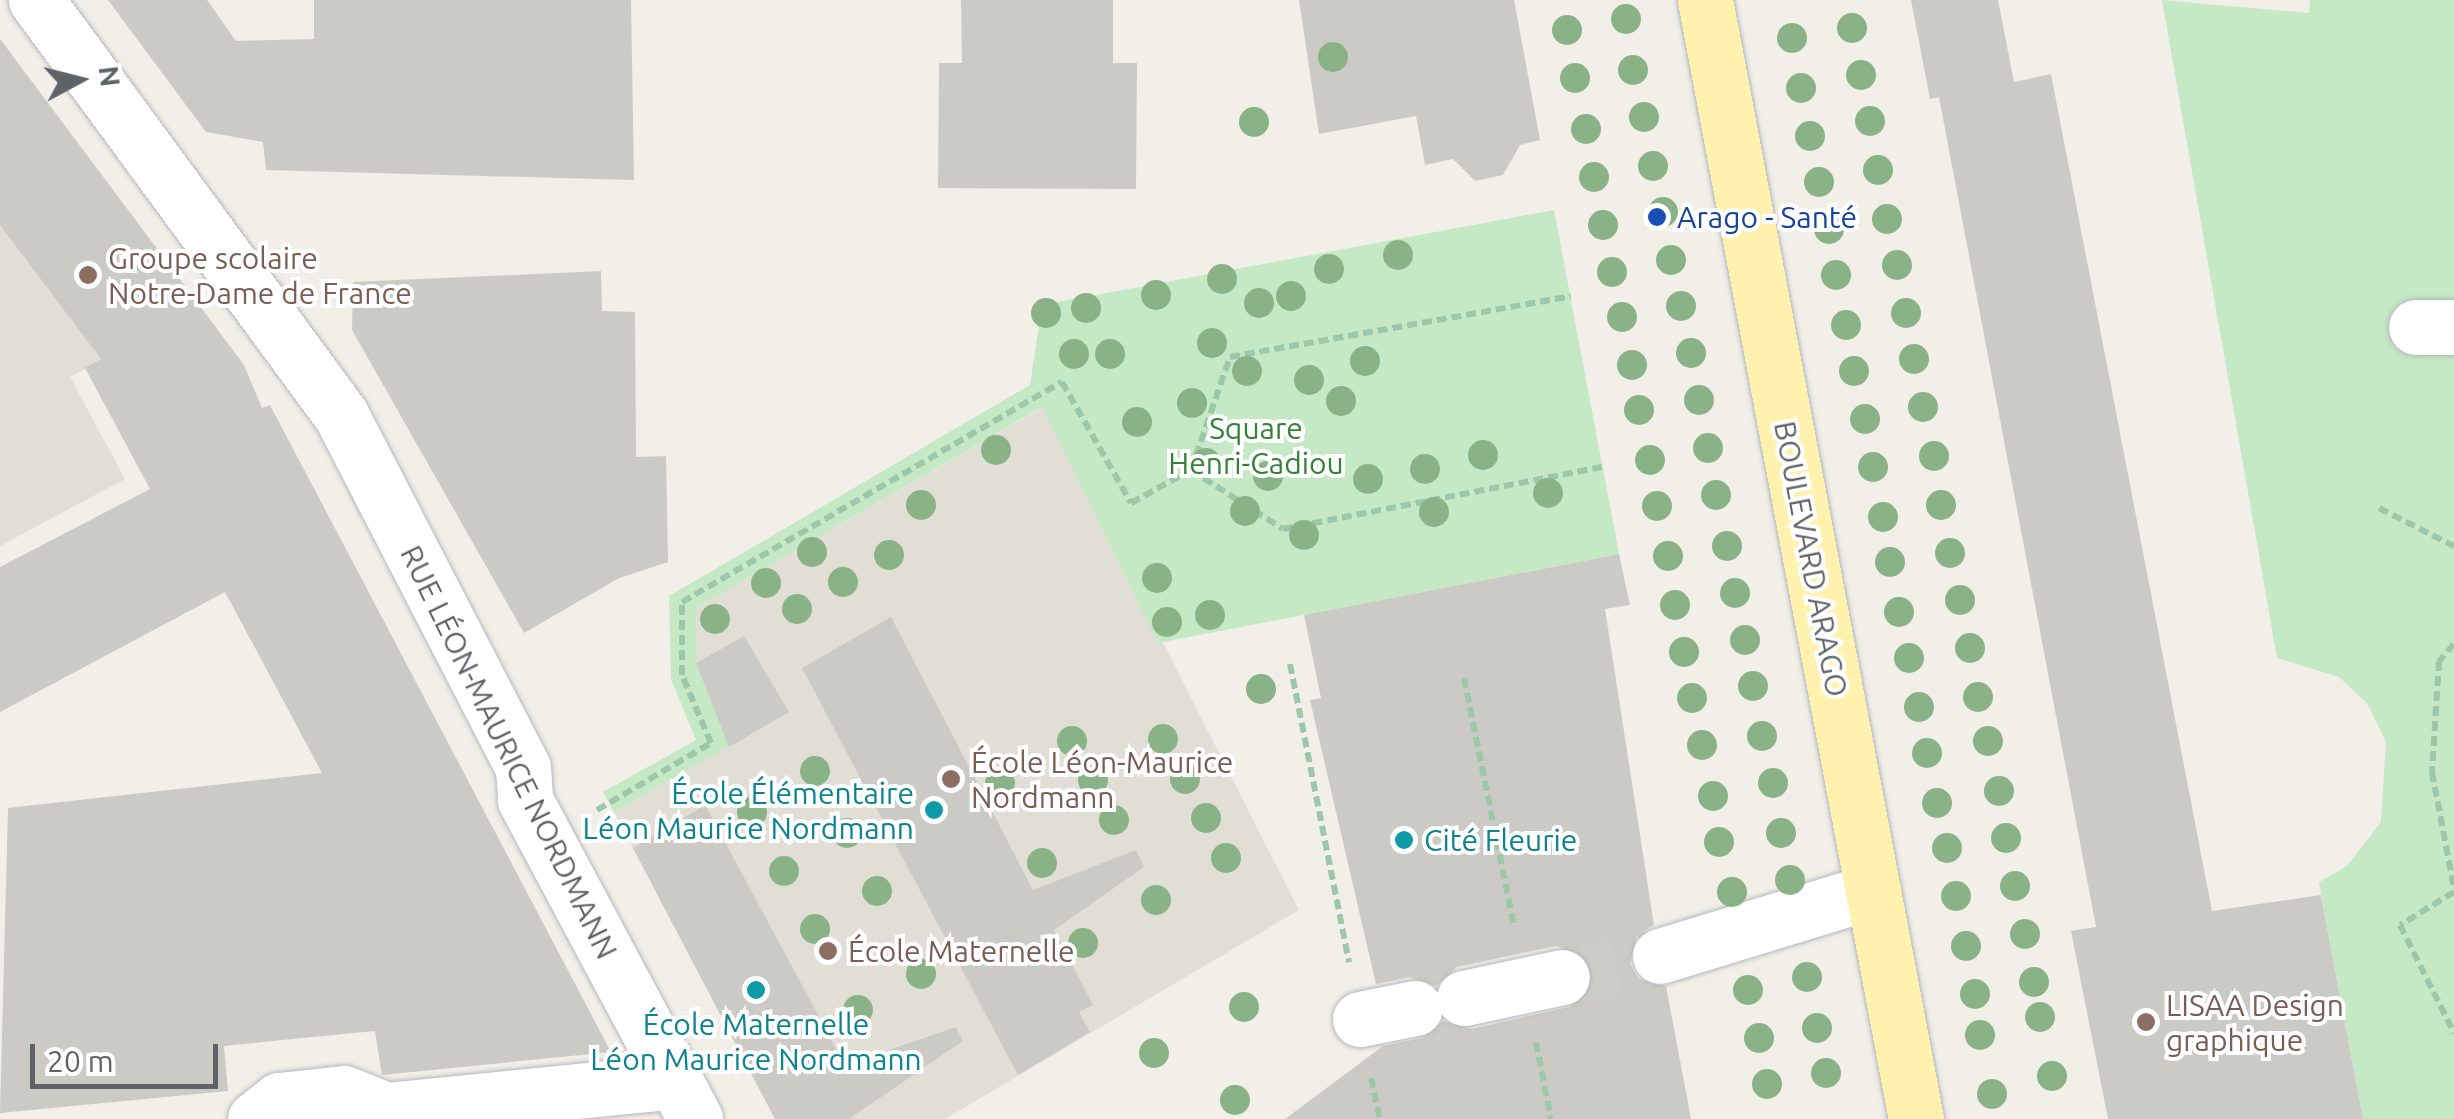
<!DOCTYPE html>
<html>
<head>
<meta charset="utf-8">
<style>
	body { margin:0 }
	#map { position:relative; width:2454px; height:1119px; overflow:hidden; background:#f1efe8; font-family:Ubuntu,sans-serif }
	div>[style] { position:absolute }
	.education>* { inset:0; background:#e1ded6 }
	.green>* { inset:0; background:#c5e8c5 }
	.building>* { inset:0; background:#cccac5 }
	.minor-tunnel>* { height:55px; margin-top:-27.5px; transform-origin:0; background:repeating-linear-gradient(90deg,#ccccc8 0 55px,transparent 0 83px) }
	.path>* { height:6px; margin-top:-3px; transform-origin:0; background:repeating-linear-gradient(90deg,#9cc7a9 0 10px,transparent 0 15px) }
	.roads { filter:drop-shadow(0 0 2px #b5b8bc) drop-shadow(0 0 2px #b5b8bc) }
	.minor>* { height:55px; margin:-27.5px; padding:0 27.5px; transform-origin:27.5px; border-radius:27.5px; background:#fff }
	.major>* { height:55px; margin:-27.5px; padding:0 27.5px; transform-origin:27.5px; border-radius:27.5px; background:#fff2af }
	.trees>* { width:30px; height:30px; margin:-15px; border-radius:50%; background:#89b387 }
	.dots>* { width:28px; height:28px; translate:-50% -50%; box-sizing:border-box; border:5px solid #fff; border-radius:50% }
	span { translate:-50% -50%; white-space:nowrap; text-align:center; line-height:1.15; -webkit-text-stroke:8px #fff; paint-order:stroke }
	.transit-label { font-size:30px; color:#164399 }
	.left { translate:0 -50%; text-align:left }
	.education-label { font-size:30px; color:#785e54 }
	.park-label { font-size:30px; color:#348238 }
	.street-label { font-size:30px; color:#5f6368 }
	.culture-label { font-size:30px; color:#0d838f }
	.right { translate:-100% -50%; text-align:right }
	.north { position:absolute; left:30px; top:30px; width:100px; height:100px; -webkit-text-stroke:8px #fff; paint-order:stroke; rotate:83deg; font-size:28px; font-weight:700; line-height:40px; text-align:center; color:#5f6368 }
	.north::after { content:''; display:block; margin:auto; width:35px; height:45px; background:#5f6368; clip-path:polygon(50% 0,100% 100%,50% 72%,0 100%) }
	.scale { position:absolute; left:30px; top:1044px; width:188px; height:45px; box-sizing:border-box; border:5px solid #5f6368; border-top:0; padding-left:12px; font-size:30px; line-height:35px; white-space:nowrap; color:#5f6368; -webkit-text-stroke:8px #fff; paint-order:stroke }
</style>
</head>
<body>
<div id="map">
	<div class="education">
		<i style="clip-path:polygon(0 39px,200px 306px,70px 377px,125px 479px,0 546px)"></i>
		<i style="clip-path:polygon(1043px 407px,1299px 910px,945px 1119px,775px 1119px,614px 812px,730px 746px,696px 663px,696px 608px)"></i>
	</div>
	<div class="green">
		<i style="clip-path:polygon(2162px 0,2309px 13px,2310px 0,2454px 0,2454px 1119px,2363px 1119px,2319px 882px,2347px 866px,2381px 822px,2386px 742px,2367px 703px,2339px 677px,2277px 658px)"></i>
		<i style="clip-path:polygon(1554px 210px,1619px 554px,1158px 643px,1042px 407px,696px 608px,696px 663px,730px 746px,614px 812px,603px 792px,696px 740px,671px 679px,669px 596px,1030px 385px,1042px 305px)"></i>
	</div>
	<div class="building">
		<i style="clip-path:polygon(108px 0,207px 0,236px 41px,314px 39px,314px 0,631px 0,634px 180px,266px 170px,263px 142px,206px 132px)"></i>
		<i style="clip-path:polygon(961px 0,1113px 0,1113px 63px,1137px 63px,1136px 189px,938px 188px,939px 63px,962px 63px)"></i>
		<i style="clip-path:polygon(1299px 0,1514px 0,1540px 140px,1520px 145px,1503px 175px,1475px 181px,1453px 159px,1425px 165px,1416px 116px,1319px 134px)"></i>
		<i style="clip-path:polygon(1911px 0,1998px 0,2014px 82px,2051px 74px,2212px 911px,2321px 895px,2363px 1119px,2108px 1119px,2071px 931px,2096px 927px,1939px 97px,1930px 99px)"></i>
		<i style="clip-path:polygon(0 39px,244px 365px,262px 408px,270px 405px,611px 1052px,382px 1075px,375px 1031px,292px 1039px,224px 1046px,228px 1091px,0 1113px,8px 808px,322px 773px,225px 592px,0 712px,0 567px,150px 489px,85px 368px,101px 359px,0 225px)"></i>
		<i style="clip-path:polygon(601px 271px,602px 311px,635px 312px,636px 457px,666px 456px,668px 562px,619px 578px,524px 633px,352px 330px,353px 282px)"></i>
		<i style="clip-path:polygon(1619px 554px,1630px 605px,1605px 609px,1654px 925px,1637px 935px,1630px 964px,1639px 979px,1666px 986px,1691px 1119px,1285px 1119px,1383px 1046px,1422px 1038px,1443px 1021px,1471px 1029px,1569px 1007px,1591px 988px,1593px 971px,1584px 955px,1556px 946px,1457px 967px,1436px 986px,1410px 977px,1376px 984px,1310px 700px,1321px 698px,1304px 615px)"></i>
		<i style="clip-path:polygon(891px 617px,1033px 890px,1136px 850px,1144px 867px,1054px 930px,1093px 1005px,1079px 1012px,1090px 1032px,1018px 1075px,802px 668px)"></i>
		<i style="clip-path:polygon(744px 636px,789px 712px,729px 747px,696px 663px)"></i>
		<i style="clip-path:polygon(705px 805px,845px 1065px,956px 1027px,963px 1041px,849px 1119px,775px 1119px,633px 848px)"></i>
	</div>
	<div class="minor-tunnel">
		<i style="left:1562px;top:977px;width:100px;rotate:-12.1deg"></i>
	</div>
	<div class="path">
		<i style="left:1191px;top:470px;width:109px;rotate:32.7deg"></i>
		<i style="left:1283px;top:529px;width:325px;rotate:-11deg"></i>
		<i style="left:2379px;top:508px;width:84px;rotate:26.9deg"></i>
		<i style="left:2454px;top:644px;width:23px;rotate:131deg"></i>
		<i style="left:2439px;top:661px;width:111px;rotate:93.6deg"></i>
		<i style="left:2432px;top:772px;width:118px;rotate:79.3deg"></i>
		<i style="left:1290px;top:664px;width:304px;rotate:78.8deg"></i>
		<i style="left:1464px;top:678px;width:253px;rotate:78.6deg"></i>
		<i style="left:597px;top:810px;width:132px;rotate:-30.4deg"></i>
		<i style="left:711px;top:743px;width:74px;rotate:-113.1deg"></i>
		<i style="left:682px;top:675px;width:73px;rotate:-90deg"></i>
		<i style="left:682px;top:602px;width:439px;rotate:-30.1deg"></i>
		<i style="left:1062px;top:382px;width:139px;rotate:60.3deg"></i>
		<i style="left:1131px;top:503px;width:68px;rotate:-28.8deg"></i>
		<i style="left:1191px;top:470px;width:120px;rotate:-71deg"></i>
		<i style="left:1230px;top:357px;width:346px;rotate:-10.1deg"></i>
		<i style="left:2454px;top:892px;width:63px;rotate:148.6deg"></i>
		<i style="left:2400px;top:925px;width:121px;rotate:63.4deg"></i>
		<i style="left:1536px;top:1042px;width:78px;rotate:79deg"></i>
		<i style="left:1371px;top:1078px;width:42px;rotate:77.6deg"></i>
	</div>
	<div class="roads">
		<div class="minor">
			<i style="left:36px;top:0;width:515px;rotate:53.69deg"></i>
			<i style="left:341px;top:415px;width:397px;rotate:62.7deg"></i>
			<i style="left:523px;top:768px;width:32px;rotate:86deg"></i>
			<i style="left:525px;top:800px;width:361px;rotate:61.9deg"></i>
			<i style="left:2416px;top:327px;width:38px"></i>
			<i style="left:1660px;top:956px;width:223px;rotate:-17deg"></i>
			<i style="left:1464px;top:998px;width:100px;rotate:-12.1deg"></i>
			<i style="left:1360px;top:1019px;width:56px;rotate:-11.3deg"></i>
			<i style="left:255px;top:1119px;width:31px;rotate:-38deg"></i>
			<i style="left:279px;top:1100px;width:65px;rotate:-6.1deg"></i>
			<i style="left:344px;top:1093px;width:45px;rotate:22deg"></i>
			<i style="left:386px;top:1110px;width:289px;rotate:-5.7deg"></i>
		</div>
		<div class="major">
			<i style="left:1705px;top:0;width:1139px;rotate:79.32deg"></i>
		</div>
	</div>
	<div class="trees">
		<i style="left:1626px;top:19px"></i>
		<i style="left:1852px;top:28px"></i>
		<i style="left:1567px;top:30px"></i>
		<i style="left:1792px;top:38px"></i>
		<i style="left:1333px;top:57px"></i>
		<i style="left:1633px;top:70px"></i>
		<i style="left:1861px;top:75px"></i>
		<i style="left:1575px;top:78px"></i>
		<i style="left:1801px;top:88px"></i>
		<i style="left:1644px;top:117px"></i>
		<i style="left:1870px;top:121px"></i>
		<i style="left:1254px;top:122px"></i>
		<i style="left:1586px;top:129px"></i>
		<i style="left:1810px;top:136px"></i>
		<i style="left:1653px;top:166px"></i>
		<i style="left:1878px;top:170px"></i>
		<i style="left:1594px;top:177px"></i>
		<i style="left:1819px;top:182px"></i>
		<i style="left:1663px;top:212px"></i>
		<i style="left:1887px;top:219px"></i>
		<i style="left:1603px;top:225px"></i>
		<i style="left:1829px;top:229px"></i>
		<i style="left:1398px;top:255px"></i>
		<i style="left:1671px;top:260px"></i>
		<i style="left:1897px;top:265px"></i>
		<i style="left:1329px;top:269px"></i>
		<i style="left:1612px;top:272px"></i>
		<i style="left:1836px;top:275px"></i>
		<i style="left:1222px;top:279px"></i>
		<i style="left:1156px;top:295px"></i>
		<i style="left:1291px;top:296px"></i>
		<i style="left:1259px;top:303px"></i>
		<i style="left:1681px;top:306px"></i>
		<i style="left:1086px;top:308px"></i>
		<i style="left:1046px;top:313px"></i>
		<i style="left:1906px;top:313px"></i>
		<i style="left:1622px;top:317px"></i>
		<i style="left:1846px;top:325px"></i>
		<i style="left:1212px;top:343px"></i>
		<i style="left:1691px;top:353px"></i>
		<i style="left:1074px;top:354px"></i>
		<i style="left:1110px;top:354px"></i>
		<i style="left:1914px;top:359px"></i>
		<i style="left:1365px;top:361px"></i>
		<i style="left:1632px;top:365px"></i>
		<i style="left:1247px;top:371px"></i>
		<i style="left:1854px;top:371px"></i>
		<i style="left:1309px;top:380px"></i>
		<i style="left:1699px;top:400px"></i>
		<i style="left:1341px;top:401px"></i>
		<i style="left:1192px;top:403px"></i>
		<i style="left:1923px;top:407px"></i>
		<i style="left:1639px;top:410px"></i>
		<i style="left:1865px;top:419px"></i>
		<i style="left:1137px;top:422px"></i>
		<i style="left:1708px;top:448px"></i>
		<i style="left:996px;top:450px"></i>
		<i style="left:1483px;top:455px"></i>
		<i style="left:1934px;top:456px"></i>
		<i style="left:1650px;top:460px"></i>
		<i style="left:1206px;top:463px"></i>
		<i style="left:1873px;top:467px"></i>
		<i style="left:1425px;top:469px"></i>
		<i style="left:1268px;top:476px"></i>
		<i style="left:1368px;top:479px"></i>
		<i style="left:1548px;top:493px"></i>
		<i style="left:1716px;top:495px"></i>
		<i style="left:921px;top:505px"></i>
		<i style="left:1941px;top:505px"></i>
		<i style="left:1657px;top:506px"></i>
		<i style="left:1245px;top:511px"></i>
		<i style="left:1434px;top:512px"></i>
		<i style="left:1883px;top:517px"></i>
		<i style="left:1304px;top:535px"></i>
		<i style="left:1727px;top:546px"></i>
		<i style="left:812px;top:552px"></i>
		<i style="left:1950px;top:553px"></i>
		<i style="left:889px;top:555px"></i>
		<i style="left:1668px;top:556px"></i>
		<i style="left:1890px;top:562px"></i>
		<i style="left:1157px;top:578px"></i>
		<i style="left:843px;top:582px"></i>
		<i style="left:766px;top:583px"></i>
		<i style="left:1735px;top:593px"></i>
		<i style="left:1960px;top:600px"></i>
		<i style="left:1675px;top:605px"></i>
		<i style="left:797px;top:609px"></i>
		<i style="left:1899px;top:612px"></i>
		<i style="left:1210px;top:615px"></i>
		<i style="left:715px;top:619px"></i>
		<i style="left:1167px;top:622px"></i>
		<i style="left:1745px;top:640px"></i>
		<i style="left:1970px;top:648px"></i>
		<i style="left:1684px;top:652px"></i>
		<i style="left:1909px;top:658px"></i>
		<i style="left:1753px;top:686px"></i>
		<i style="left:1261px;top:689px"></i>
		<i style="left:1978px;top:697px"></i>
		<i style="left:1692px;top:698px"></i>
		<i style="left:1919px;top:707px"></i>
		<i style="left:1762px;top:736px"></i>
		<i style="left:1163px;top:739px"></i>
		<i style="left:1072px;top:741px"></i>
		<i style="left:1988px;top:741px"></i>
		<i style="left:1702px;top:745px"></i>
		<i style="left:1927px;top:753px"></i>
		<i style="left:815px;top:771px"></i>
		<i style="left:1185px;top:779px"></i>
		<i style="left:1093px;top:780px"></i>
		<i style="left:1000px;top:783px"></i>
		<i style="left:1773px;top:783px"></i>
		<i style="left:1999px;top:791px"></i>
		<i style="left:1713px;top:796px"></i>
		<i style="left:1937px;top:803px"></i>
		<i style="left:752px;top:812px"></i>
		<i style="left:1206px;top:818px"></i>
		<i style="left:1114px;top:820px"></i>
		<i style="left:847px;top:833px"></i>
		<i style="left:1781px;top:833px"></i>
		<i style="left:2006px;top:838px"></i>
		<i style="left:1719px;top:842px"></i>
		<i style="left:1947px;top:848px"></i>
		<i style="left:1226px;top:858px"></i>
		<i style="left:1042px;top:863px"></i>
		<i style="left:784px;top:871px"></i>
		<i style="left:1790px;top:880px"></i>
		<i style="left:2015px;top:886px"></i>
		<i style="left:877px;top:891px"></i>
		<i style="left:1732px;top:892px"></i>
		<i style="left:1956px;top:896px"></i>
		<i style="left:1156px;top:900px"></i>
		<i style="left:815px;top:929px"></i>
		<i style="left:2025px;top:934px"></i>
		<i style="left:1083px;top:943px"></i>
		<i style="left:1966px;top:946px"></i>
		<i style="left:921px;top:974px"></i>
		<i style="left:1807px;top:977px"></i>
		<i style="left:2034px;top:982px"></i>
		<i style="left:1748px;top:990px"></i>
		<i style="left:1975px;top:994px"></i>
		<i style="left:1244px;top:1007px"></i>
		<i style="left:858px;top:1010px"></i>
		<i style="left:2040px;top:1017px"></i>
		<i style="left:1817px;top:1028px"></i>
		<i style="left:1980px;top:1035px"></i>
		<i style="left:1759px;top:1038px"></i>
		<i style="left:1154px;top:1053px"></i>
		<i style="left:1826px;top:1073px"></i>
		<i style="left:2052px;top:1076px"></i>
		<i style="left:1767px;top:1084px"></i>
		<i style="left:1992px;top:1094px"></i>
		<i style="left:1235px;top:1100px"></i>
	</div>
	<div class="dots">
		<i style="left:1657px;top:217px;background:#1a4fb4"></i>
		<i style="left:88px;top:275px;background:#8d6e63"></i>
		<i style="left:951px;top:779px;background:#8d6e63"></i>
		<i style="left:934px;top:810px;background:#0f9aa8"></i>
		<i style="left:1404px;top:840px;background:#0f9aa8"></i>
		<i style="left:828px;top:951px;background:#8d6e63"></i>
		<i style="left:756px;top:990px;background:#0f9aa8"></i>
		<i style="left:2146px;top:1022px;background:#8d6e63"></i>
	</div>
	<div class="transit-label">
		<span class="left" style="left:1677px;top:217px">Arago - Santé</span>
	</div>
	<div class="education-label">
		<span class="left" style="left:108px;top:275px">Groupe scolaire<br>Notre-Dame de France</span>
		<span class="left" style="left:971px;top:779px">École Léon-Maurice<br>Nordmann</span>
		<span class="left" style="left:848px;top:951px">École Maternelle</span>
		<span class="left" style="left:2166px;top:1022px">LISAA Design<br>graphique</span>
	</div>
	<div class="park-label">
		<span style="left:1256px;top:445px">Square<br>Henri-Cadiou</span>
	</div>
	<div class="street-label">
		<span style="left:1811px;top:559px;rotate:79deg">BOULEVARD ARAGO</span>
		<span style="left:509px;top:752px;rotate:64deg">RUE LÉON-MAURICE NORDMANN</span>
	</div>
	<div class="culture-label">
		<span class="right" style="left:914px;top:810px">École Élémentaire<br>Léon Maurice Nordmann</span>
		<span class="left" style="left:1424px;top:840px">Cité Fleurie</span>
		<span style="left:756px;top:1041px">École Maternelle<br>Léon Maurice Nordmann</span>
	</div>
	<div class="north">N</div>
	<div class="scale">20 m</div>
</div>
</body>
</html>
